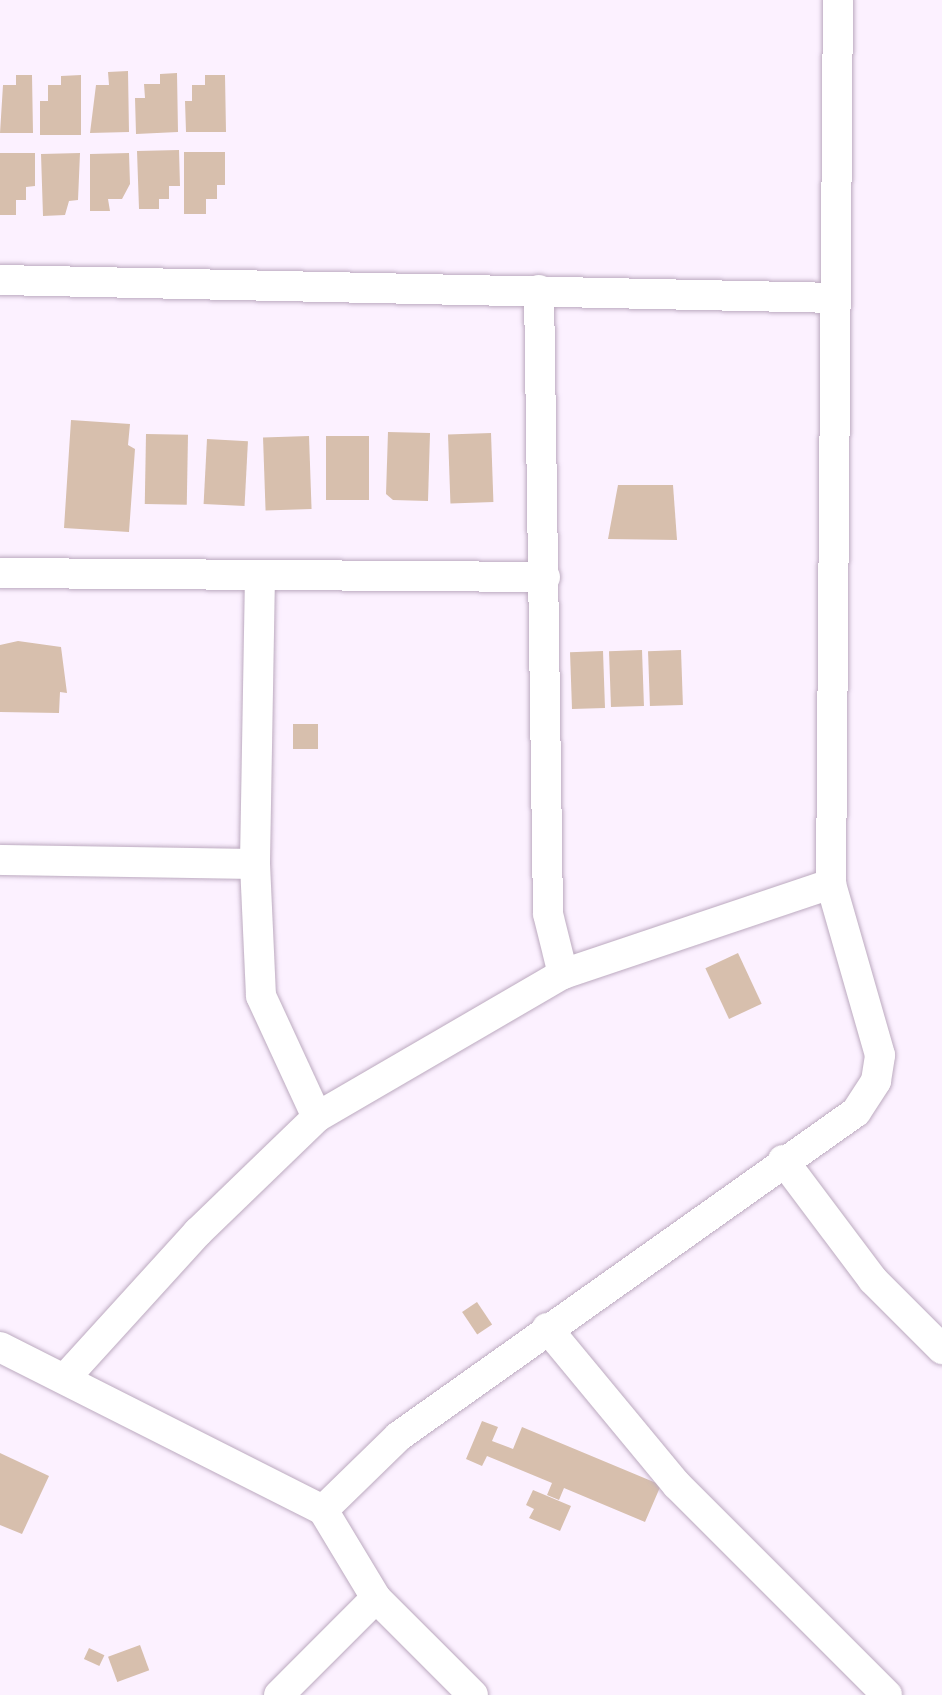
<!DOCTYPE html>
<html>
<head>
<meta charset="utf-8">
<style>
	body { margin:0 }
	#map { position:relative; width:942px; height:1695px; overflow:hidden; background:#fcf1ff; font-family:"Open Sans",sans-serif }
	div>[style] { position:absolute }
	.building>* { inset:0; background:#d7bfad; transform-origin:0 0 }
	.roads { filter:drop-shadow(0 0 2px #bcaac0) drop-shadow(0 0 2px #bcaac0) }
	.minor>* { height:30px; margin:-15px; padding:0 15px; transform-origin:15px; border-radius:15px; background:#fff }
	span { translate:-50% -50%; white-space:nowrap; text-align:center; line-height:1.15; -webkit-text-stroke:7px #fff; paint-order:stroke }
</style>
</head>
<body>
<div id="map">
	<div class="building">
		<div style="clip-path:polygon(128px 71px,129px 132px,90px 133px,96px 85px,109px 85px,108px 72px)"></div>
		<div style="clip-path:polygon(177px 73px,178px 132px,136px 134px,135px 98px,145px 98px,144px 84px,160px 84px,160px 74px)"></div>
		<div style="clip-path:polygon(16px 75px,32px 75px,33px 133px,0 133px,3px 85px,16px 85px)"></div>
		<div style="clip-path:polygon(81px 75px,81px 135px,40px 135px,40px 101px,48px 101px,48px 85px,61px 85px,61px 76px)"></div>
		<div style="clip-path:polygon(205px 75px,225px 75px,226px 132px,186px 132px,185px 101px,192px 101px,192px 85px,205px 85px)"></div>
		<div style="clip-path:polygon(179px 150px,180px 186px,169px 186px,169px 199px,159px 199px,159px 209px,139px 209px,137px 151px)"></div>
		<div style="clip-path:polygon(184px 152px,225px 152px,225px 185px,217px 185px,217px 199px,206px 199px,206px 214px,184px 214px)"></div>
		<div style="clip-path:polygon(0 153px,35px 153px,35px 186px,26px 187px,26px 200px,16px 200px,16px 215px,0 215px)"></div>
		<div style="clip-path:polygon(80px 153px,78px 200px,69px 201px,65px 215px,43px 216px,41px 154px)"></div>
		<div style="clip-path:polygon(129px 153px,130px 184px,122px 199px,108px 199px,110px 211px,90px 211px,90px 154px)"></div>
		<div style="clip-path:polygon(71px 420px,130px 424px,128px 445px,135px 449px,129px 532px,64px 528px)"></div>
		<div style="clip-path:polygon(388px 432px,430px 433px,428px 501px,393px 500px,386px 494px)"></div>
		<div style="left:491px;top:433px;width:69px;height:43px;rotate:88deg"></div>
		<div style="left:146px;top:434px;width:42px;height:70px;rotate:1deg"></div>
		<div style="left:309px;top:436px;width:73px;height:46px;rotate:88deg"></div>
		<div style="left:369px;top:436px;width:64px;height:43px;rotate:90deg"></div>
		<div style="left:207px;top:439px;width:41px;height:65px;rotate:3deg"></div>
		<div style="clip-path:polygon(618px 485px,673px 485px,677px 540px,608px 539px)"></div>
		<div style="clip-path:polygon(18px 641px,61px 647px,67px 693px,60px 692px,59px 713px,0 712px,0 645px)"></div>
		<div style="left:642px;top:650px;width:56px;height:33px;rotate:88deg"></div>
		<div style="left:681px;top:650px;width:55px;height:33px;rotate:88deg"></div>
		<div style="left:603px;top:651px;width:57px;height:33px;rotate:88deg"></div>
		<div style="left:293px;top:724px;width:25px;height:25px"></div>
		<div style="left:738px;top:953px;width:56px;height:36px;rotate:65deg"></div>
		<div style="left:477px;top:1302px;width:27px;height:18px;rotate:56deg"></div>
		<div style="clip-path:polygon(482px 1421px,498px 1427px,492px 1441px,513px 1449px,522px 1427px,661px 1485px,645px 1522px,564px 1488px,559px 1500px,547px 1495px,552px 1483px,487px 1456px,482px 1466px,466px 1459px)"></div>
		<div style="clip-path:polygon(0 1453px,49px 1476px,22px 1534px,0 1525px)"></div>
		<div style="clip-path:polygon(533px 1490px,571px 1506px,560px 1531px,529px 1518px,534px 1509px,526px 1505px)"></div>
		<div style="left:140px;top:1645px;width:27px;height:34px;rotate:70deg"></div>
		<div style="left:89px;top:1648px;width:17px;height:12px;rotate:25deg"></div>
	</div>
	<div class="roads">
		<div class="minor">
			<div style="left:0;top:280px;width:836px;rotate:1.23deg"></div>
			<div style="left:539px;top:290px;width:624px;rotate:89.17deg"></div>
			<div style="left:548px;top:914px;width:62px;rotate:76deg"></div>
			<div style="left:0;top:573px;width:545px;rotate:0.42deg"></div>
			<div style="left:260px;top:575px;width:289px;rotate:91deg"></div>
			<div style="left:255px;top:864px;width:132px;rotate:87.4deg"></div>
			<div style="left:261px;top:996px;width:133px;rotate:65.2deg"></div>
			<div style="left:0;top:860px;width:255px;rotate:0.9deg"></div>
			<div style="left:783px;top:1160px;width:150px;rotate:53.1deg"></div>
			<div style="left:873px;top:1280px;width:98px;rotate:45deg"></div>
			<div style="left:547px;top:1328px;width:204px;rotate:50.4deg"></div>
			<div style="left:677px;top:1485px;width:297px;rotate:45deg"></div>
			<div style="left:0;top:1347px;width:362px;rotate:26.8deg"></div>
			<div style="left:323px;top:1510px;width:103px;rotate:58.9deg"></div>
			<div style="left:376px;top:1598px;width:137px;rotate:45deg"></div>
			<div style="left:67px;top:1376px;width:195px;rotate:-47.7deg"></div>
			<div style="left:198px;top:1232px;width:165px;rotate:-44deg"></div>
			<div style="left:317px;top:1117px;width:285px;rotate:-30.2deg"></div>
			<div style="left:563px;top:974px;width:283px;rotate:-18.6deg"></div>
			<div style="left:323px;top:1510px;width:106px;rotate:-44.2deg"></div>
			<div style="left:399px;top:1436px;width:560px;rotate:-35.34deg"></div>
			<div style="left:856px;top:1112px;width:37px;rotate:-57deg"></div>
			<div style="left:876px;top:1081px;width:26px;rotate:-81deg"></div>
			<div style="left:880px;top:1055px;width:178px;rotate:-106deg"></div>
			<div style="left:831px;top:884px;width:884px;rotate:-89.55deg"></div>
			<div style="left:279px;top:1695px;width:137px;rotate:-45deg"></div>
		</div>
	</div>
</div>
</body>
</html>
